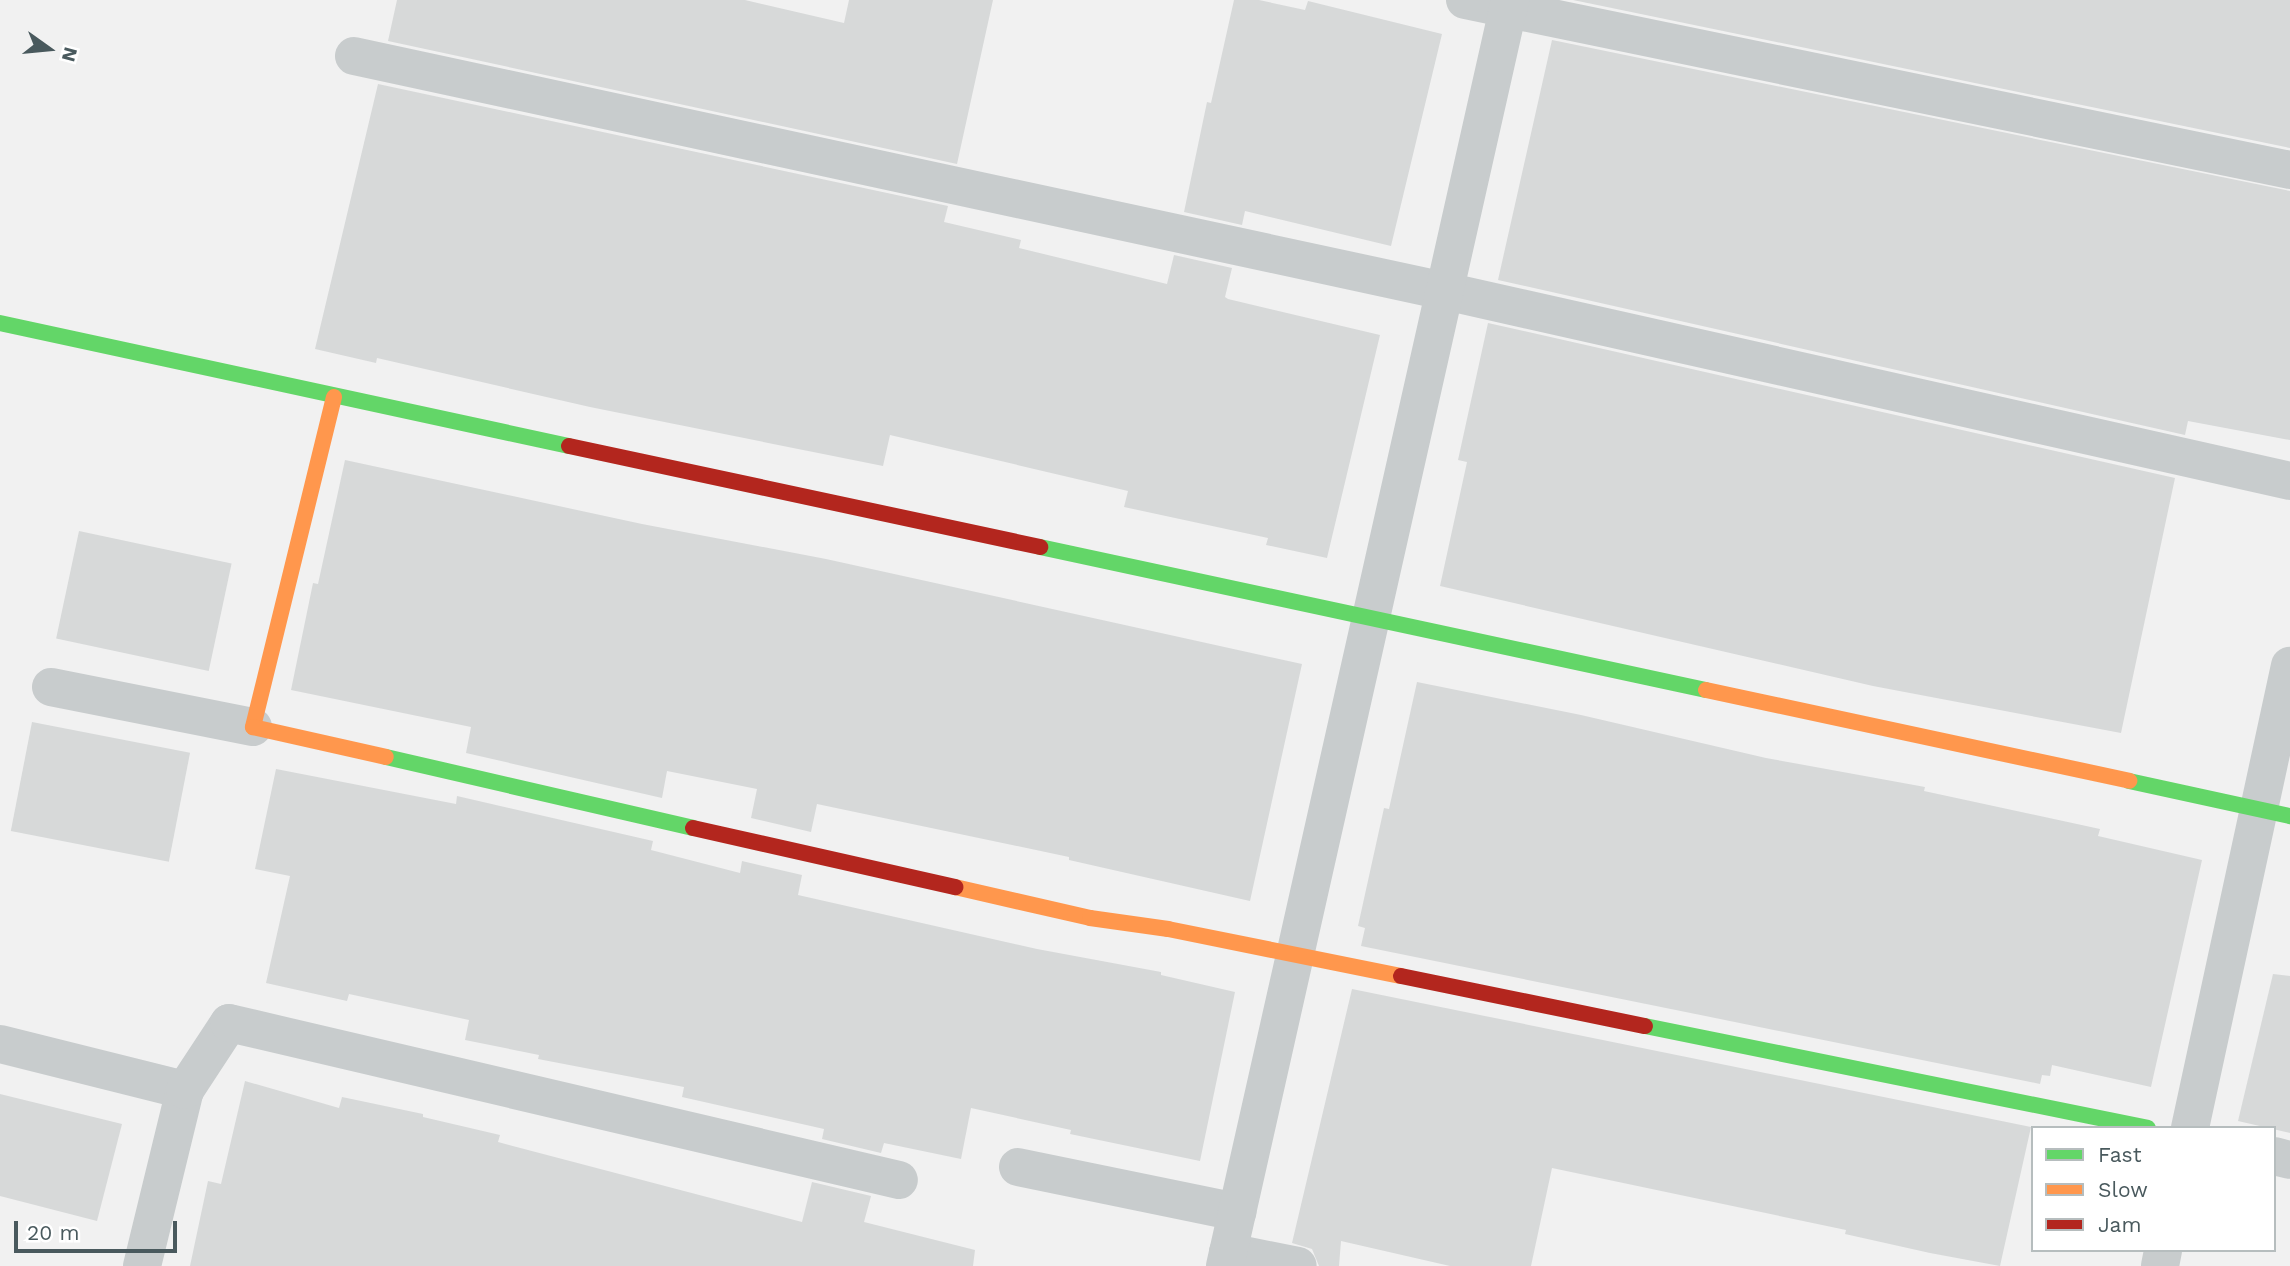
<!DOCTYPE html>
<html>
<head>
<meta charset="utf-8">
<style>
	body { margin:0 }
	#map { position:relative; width:2290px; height:1266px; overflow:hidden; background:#f1f1f1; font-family:"Work Sans",sans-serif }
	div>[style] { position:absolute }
	.building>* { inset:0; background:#d7d9d9; transform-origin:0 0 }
	.street>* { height:38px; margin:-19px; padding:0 19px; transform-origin:19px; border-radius:19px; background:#c8cccd }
	.fast>* { height:16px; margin:-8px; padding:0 8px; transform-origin:8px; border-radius:8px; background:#63d668 }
	.slow>* { height:16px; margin:-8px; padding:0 8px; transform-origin:8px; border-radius:8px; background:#ff974d }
	.jam>* { height:16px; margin:-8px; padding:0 8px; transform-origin:8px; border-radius:8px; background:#b3261e }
	span { translate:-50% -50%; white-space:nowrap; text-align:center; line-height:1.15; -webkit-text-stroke:6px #fff; paint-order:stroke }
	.legend { position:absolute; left:2031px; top:1126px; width:245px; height:126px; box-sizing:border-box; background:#fff; border:2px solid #b6bdbe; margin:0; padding:9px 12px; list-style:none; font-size:21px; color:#49595d }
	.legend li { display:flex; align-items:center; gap:14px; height:35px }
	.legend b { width:35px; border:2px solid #b6bdbe }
	.north { position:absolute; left:14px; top:14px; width:70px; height:70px; -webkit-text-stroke:5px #fff; paint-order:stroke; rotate:105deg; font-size:19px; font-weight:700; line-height:28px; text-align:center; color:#49595d }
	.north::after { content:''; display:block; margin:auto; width:24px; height:32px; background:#49595d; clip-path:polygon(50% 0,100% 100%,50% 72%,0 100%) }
	.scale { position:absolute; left:14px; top:1221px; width:163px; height:32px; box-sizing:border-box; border:4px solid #49595d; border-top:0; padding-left:9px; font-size:21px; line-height:24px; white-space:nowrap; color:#49595d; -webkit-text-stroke:5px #fff; paint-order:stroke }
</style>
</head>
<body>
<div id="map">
	<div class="building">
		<div style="clip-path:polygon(397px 0,745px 0,844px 23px,849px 0,993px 0,957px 164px,388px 41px)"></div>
		<div style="clip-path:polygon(1234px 0,1259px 0,1305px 10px,1308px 1px,1442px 34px,1391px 246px,1245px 211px,1242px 225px,1184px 212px,1207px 102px,1211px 103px)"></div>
		<div style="clip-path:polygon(1573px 0,2290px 0,2290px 148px)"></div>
		<div style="clip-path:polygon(1552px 40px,2290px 191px,2290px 440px,2188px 421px,2185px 435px,1498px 280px)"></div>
		<div style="clip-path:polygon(378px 84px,948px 206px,944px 222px,1021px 240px,1019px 248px,1167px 284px,1174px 255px,1232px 268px,1225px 297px,1228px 299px,1380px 335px,1327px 558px,1266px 545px,1268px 538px,1124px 507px,1128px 491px,890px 435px,883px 466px,590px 407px,377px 358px,376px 363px,315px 349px)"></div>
		<div style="clip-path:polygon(1488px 323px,2175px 478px,2121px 733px,1873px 686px,1440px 586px,1467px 462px,1458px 460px)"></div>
		<div style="clip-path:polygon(345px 460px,642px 524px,826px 559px,1302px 664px,1250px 901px,1069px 860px,1069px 857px,817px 804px,811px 832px,751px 818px,757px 789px,667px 771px,662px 798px,466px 753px,471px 727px,291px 690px,313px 583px,318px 584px)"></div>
		<div style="left:79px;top:531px;width:156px;height:110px;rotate:12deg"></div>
		<div style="clip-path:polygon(1417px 682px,1581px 715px,1766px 758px,1925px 787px,1924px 791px,2100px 829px,2098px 836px,2202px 860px,2151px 1087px,2052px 1065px,2050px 1076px,2042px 1075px,2040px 1084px,1361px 946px,1365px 928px,1358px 926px,1384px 808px,1389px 809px)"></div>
		<div style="left:32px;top:722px;width:161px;height:111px;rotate:11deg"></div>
		<div style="clip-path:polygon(276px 769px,456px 804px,457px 796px,653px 841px,651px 850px,740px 873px,742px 861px,802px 875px,798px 895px,1037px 949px,1161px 972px,1161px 975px,1235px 992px,1200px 1161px,1070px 1134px,1071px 1130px,971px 1108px,961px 1159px,884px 1143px,881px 1153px,822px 1139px,824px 1129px,682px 1097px,684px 1087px,538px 1059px,539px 1055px,465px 1040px,469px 1020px,349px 994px,347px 1001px,266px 983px,290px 876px,255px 869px)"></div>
		<div style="clip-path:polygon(2273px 974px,2290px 976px,2290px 1133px,2238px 1121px)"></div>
		<div style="clip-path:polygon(1352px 989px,2031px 1127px,2000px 1266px,1930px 1253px,1845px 1234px,1846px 1230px,1552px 1168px,1531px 1266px,1450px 1266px,1341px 1241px,1339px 1266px,1319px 1266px,1312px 1249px,1292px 1243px)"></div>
		<div style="clip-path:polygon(245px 1081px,339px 1108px,342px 1097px,423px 1114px,423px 1117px,500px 1135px,498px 1142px,802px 1222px,812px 1182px,871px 1196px,864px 1222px,975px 1250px,973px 1266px,190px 1266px,208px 1181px,221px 1184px)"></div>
		<div style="clip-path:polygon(0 1094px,122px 1124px,97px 1221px,0 1196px)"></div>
	</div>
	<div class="street">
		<div style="left:1465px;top:0;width:842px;rotate:11.64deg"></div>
		<div style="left:354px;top:56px;width:1116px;rotate:12.16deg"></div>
		<div style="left:1445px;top:291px;width:866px;rotate:12.67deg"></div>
		<div style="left:51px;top:687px;width:206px;rotate:11.2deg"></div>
		<div style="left:0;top:1044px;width:191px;rotate:14deg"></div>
		<div style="left:2190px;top:1128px;width:473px;rotate:-77.8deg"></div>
		<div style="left:2274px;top:1156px;width:16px;rotate:14deg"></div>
		<div style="left:1018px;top:1167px;width:224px;rotate:11.6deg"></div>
		<div style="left:1228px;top:1252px;width:71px;rotate:11.3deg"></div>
		<div style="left:142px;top:1266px;width:181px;rotate:-76.3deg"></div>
		<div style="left:185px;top:1090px;width:80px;rotate:-56.7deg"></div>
		<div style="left:229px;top:1023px;width:688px;rotate:13.19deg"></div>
		<div style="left:1225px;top:1266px;width:1298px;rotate:-77.31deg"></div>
		<div style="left:2160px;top:1266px;width:16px;rotate:-79deg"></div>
	</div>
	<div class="fast">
		<div style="left:0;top:323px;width:582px;rotate:12.2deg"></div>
		<div style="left:1040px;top:547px;width:681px;rotate:12.12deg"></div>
		<div style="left:386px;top:757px;width:315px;rotate:13deg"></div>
		<div style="left:2129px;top:781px;width:165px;rotate:12.3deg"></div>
		<div style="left:1645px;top:1026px;width:513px;rotate:11.46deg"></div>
	</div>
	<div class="slow">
		<div style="left:334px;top:397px;width:340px;rotate:103.8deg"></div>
		<div style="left:253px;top:727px;width:136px;rotate:12.7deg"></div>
		<div style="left:1706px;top:690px;width:433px;rotate:12.1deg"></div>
		<div style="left:955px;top:887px;width:139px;rotate:12.9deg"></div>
		<div style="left:1090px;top:918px;width:79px;rotate:8deg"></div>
		<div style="left:1168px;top:929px;width:238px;rotate:11.4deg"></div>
	</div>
	<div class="jam">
		<div style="left:569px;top:446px;width:482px;rotate:12.1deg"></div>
		<div style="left:693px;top:828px;width:269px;rotate:12.7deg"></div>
		<div style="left:1401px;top:976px;width:249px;rotate:11.6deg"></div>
	</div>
	<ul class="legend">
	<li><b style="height:9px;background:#63d668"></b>Fast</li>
	<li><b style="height:9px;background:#ff974d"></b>Slow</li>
	<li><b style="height:9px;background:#b3261e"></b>Jam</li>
	</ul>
	<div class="north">N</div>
	<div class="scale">20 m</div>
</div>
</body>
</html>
